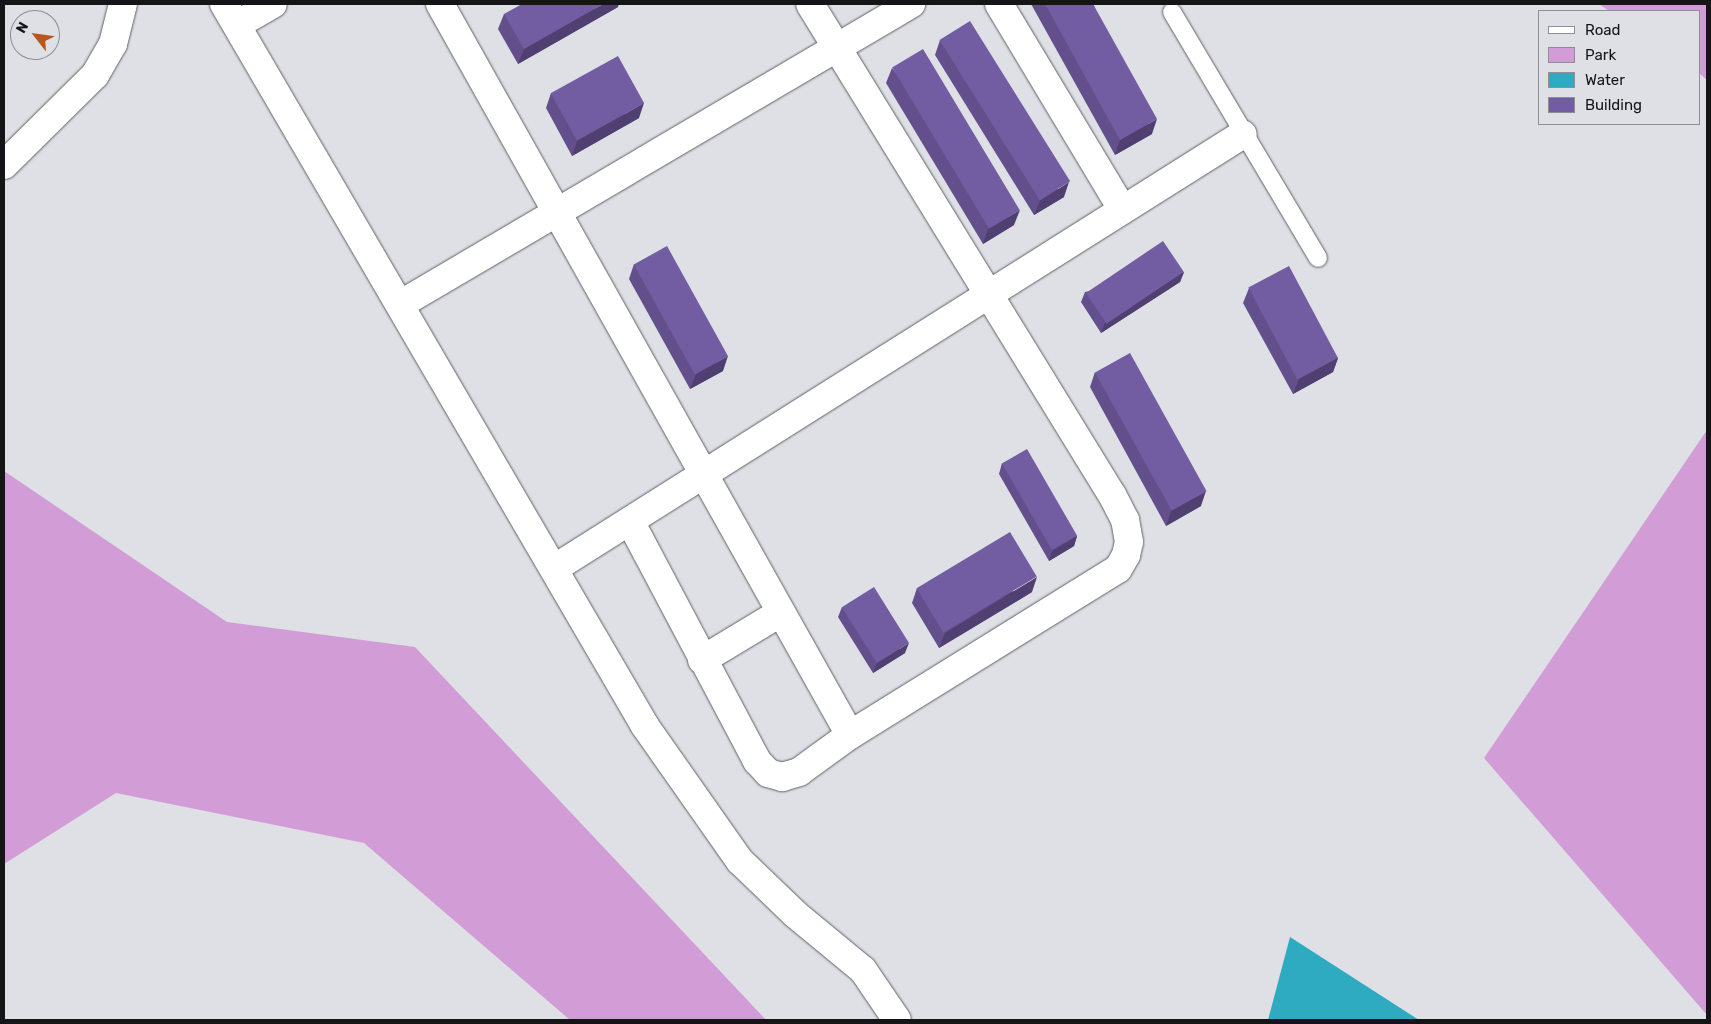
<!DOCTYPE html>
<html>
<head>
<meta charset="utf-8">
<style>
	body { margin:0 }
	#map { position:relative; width:1711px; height:1024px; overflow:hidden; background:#dee0e6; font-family:Rubik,sans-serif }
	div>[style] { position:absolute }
	.green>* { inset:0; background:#d29dd6 }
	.water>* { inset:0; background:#2eaac1 }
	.roads { filter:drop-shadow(0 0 1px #5f6065) drop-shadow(0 0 1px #5f6065) }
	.lane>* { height:18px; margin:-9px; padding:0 9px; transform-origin:9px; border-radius:9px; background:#fff }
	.street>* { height:28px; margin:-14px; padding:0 14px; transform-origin:14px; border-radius:14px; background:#fff }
	.wall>* { inset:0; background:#624f8b }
	.shaded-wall>* { inset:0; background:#504071 }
	.building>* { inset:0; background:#725ca2; transform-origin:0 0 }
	span { translate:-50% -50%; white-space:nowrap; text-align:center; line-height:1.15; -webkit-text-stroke:5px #dee0e6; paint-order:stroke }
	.frame { position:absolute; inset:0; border:5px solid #151517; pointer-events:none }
	.legend { position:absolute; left:1538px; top:10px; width:162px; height:115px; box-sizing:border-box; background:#dee0e6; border:1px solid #8e8f93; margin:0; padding:6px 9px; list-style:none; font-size:15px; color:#151517 }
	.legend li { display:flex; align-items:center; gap:10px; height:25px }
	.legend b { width:25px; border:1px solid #8e8f93 }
	.north { position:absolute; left:10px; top:10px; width:50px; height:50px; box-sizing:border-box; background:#dee0e6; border:1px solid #8e8f93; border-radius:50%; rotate:300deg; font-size:14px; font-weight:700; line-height:20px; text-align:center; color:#151517 }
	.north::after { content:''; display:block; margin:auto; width:18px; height:22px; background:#b85719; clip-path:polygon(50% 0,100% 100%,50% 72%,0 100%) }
</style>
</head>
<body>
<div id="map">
	<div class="green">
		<div style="clip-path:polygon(1599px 4px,1707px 4px,1707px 80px,1700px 74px,1700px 11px,1609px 11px)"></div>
		<div style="clip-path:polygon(1707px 430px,1707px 1015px,1484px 758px)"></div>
		<div style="clip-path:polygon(4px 471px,227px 622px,415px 647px,766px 1020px,570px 1020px,364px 843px,116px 793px,4px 864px)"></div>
	</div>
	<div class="water">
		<div style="clip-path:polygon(1290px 937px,1419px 1020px,1268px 1020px)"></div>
	</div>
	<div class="roads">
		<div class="lane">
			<div style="left:1172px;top:12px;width:286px;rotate:59.3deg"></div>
		</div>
		<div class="street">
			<div style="left:224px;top:4px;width:836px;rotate:59.75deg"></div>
			<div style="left:645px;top:726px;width:165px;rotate:54.9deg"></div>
			<div style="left:740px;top:861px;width:76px;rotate:43.9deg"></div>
			<div style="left:795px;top:914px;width:88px;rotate:39.5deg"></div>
			<div style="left:863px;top:970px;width:60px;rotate:55.8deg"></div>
			<div style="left:440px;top:4px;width:838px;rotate:60.71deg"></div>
			<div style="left:999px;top:4px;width:240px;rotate:59deg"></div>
			<div style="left:238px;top:24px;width:40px;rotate:-29.7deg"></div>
			<div style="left:4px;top:165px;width:128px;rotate:-44.7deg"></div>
			<div style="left:95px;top:75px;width:36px;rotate:-60deg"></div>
			<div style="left:113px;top:44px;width:41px;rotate:-76deg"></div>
			<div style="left:401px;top:304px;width:592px;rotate:-30.47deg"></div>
			<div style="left:630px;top:521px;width:272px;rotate:62.1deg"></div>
			<div style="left:757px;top:761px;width:16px;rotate:47deg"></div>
			<div style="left:768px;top:773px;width:15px;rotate:16deg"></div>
			<div style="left:782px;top:777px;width:18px;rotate:-16deg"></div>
			<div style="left:799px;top:772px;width:63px;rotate:-36deg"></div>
			<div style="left:850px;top:735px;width:315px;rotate:-31.8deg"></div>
			<div style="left:1118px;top:569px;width:16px;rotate:-60deg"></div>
			<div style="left:1126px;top:555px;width:13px;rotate:-77deg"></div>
			<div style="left:1129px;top:542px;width:22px;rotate:-100deg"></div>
			<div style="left:1125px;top:520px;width:28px;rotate:-117deg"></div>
			<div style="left:1112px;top:495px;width:576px;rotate:-121.59deg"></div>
			<div style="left:555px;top:568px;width:813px;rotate:-32.24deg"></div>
			<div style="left:702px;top:660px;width:91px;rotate:-31.1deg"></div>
		</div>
	</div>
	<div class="wall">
		<div style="clip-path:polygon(1031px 4px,1093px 4px,1152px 134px,1115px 155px)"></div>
		<div style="clip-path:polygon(618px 7px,518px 64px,498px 29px,504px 14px)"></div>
		<div style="clip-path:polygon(940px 40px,1064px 197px,1034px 215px,935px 55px)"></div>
		<div style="clip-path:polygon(892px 68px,1014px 225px,983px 244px,886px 83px)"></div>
		<div style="clip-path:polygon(551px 93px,639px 118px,572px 156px,546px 108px)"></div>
		<div style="clip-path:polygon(634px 264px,723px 371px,690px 389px,629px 279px)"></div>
		<div style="clip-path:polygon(1184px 272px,1180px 282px,1101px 333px,1081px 302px,1085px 292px)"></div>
		<div style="clip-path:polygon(1249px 288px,1338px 358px,1333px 372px,1293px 394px,1243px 303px)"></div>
		<div style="clip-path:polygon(1095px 372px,1201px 506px,1166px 526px,1090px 387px)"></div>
		<div style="clip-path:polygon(1002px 463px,1077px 536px,1074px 546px,1049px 561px,999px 474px)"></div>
		<div style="clip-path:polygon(917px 588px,1032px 592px,939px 648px,912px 603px)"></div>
		<div style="clip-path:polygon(842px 607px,905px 653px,873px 673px,838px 617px)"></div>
	</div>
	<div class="shaded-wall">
		<div style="clip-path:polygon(603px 4px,619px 4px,618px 7px,518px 64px,524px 49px)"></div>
		<div style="clip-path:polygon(644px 103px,639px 118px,572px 156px,577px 141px)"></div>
		<div style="clip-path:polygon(1157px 119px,1152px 134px,1115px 155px,1120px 140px)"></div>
		<div style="clip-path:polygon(1069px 182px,1064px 197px,1034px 215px,1040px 201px)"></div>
		<div style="clip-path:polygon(1020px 210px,1014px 225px,983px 244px,988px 229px)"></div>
		<div style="clip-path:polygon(1184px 272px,1180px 282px,1101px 333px,1105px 323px)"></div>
		<div style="clip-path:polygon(728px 356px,723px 371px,690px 389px,696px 374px)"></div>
		<div style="clip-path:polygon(1338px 358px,1333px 372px,1293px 394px,1299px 379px)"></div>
		<div style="clip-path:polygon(1206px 491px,1201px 506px,1166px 526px,1171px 511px)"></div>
		<div style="clip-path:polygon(1077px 536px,1074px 546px,1049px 561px,1052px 551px)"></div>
		<div style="clip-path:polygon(1037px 577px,1032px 592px,939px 648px,945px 633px)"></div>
		<div style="clip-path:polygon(909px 643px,905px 653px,873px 673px,877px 663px)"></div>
	</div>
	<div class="building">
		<div style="clip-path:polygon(522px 4px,603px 4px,524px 49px,504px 14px)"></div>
		<div style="clip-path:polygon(1045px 4px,1093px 4px,1157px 119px,1120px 140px)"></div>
		<div style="left:970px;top:21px;width:189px;height:36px;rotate:58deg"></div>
		<div style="left:923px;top:49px;width:188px;height:36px;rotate:59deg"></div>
		<div style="left:618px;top:56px;width:54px;height:77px;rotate:61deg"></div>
		<div style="left:1163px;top:241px;width:37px;height:93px;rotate:56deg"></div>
		<div style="left:667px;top:246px;width:126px;height:38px;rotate:61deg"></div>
		<div style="left:1289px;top:266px;width:104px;height:46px;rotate:62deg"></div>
		<div style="left:1130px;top:353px;width:158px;height:40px;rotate:61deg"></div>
		<div style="left:1027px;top:449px;width:100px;height:29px;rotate:60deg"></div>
		<div style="left:1010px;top:532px;width:52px;height:109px;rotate:59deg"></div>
		<div style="left:874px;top:587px;width:66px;height:38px;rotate:58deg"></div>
	</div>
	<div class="frame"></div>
	<ul class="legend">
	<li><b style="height:6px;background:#fff"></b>Road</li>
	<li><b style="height:14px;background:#d29dd6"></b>Park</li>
	<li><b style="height:14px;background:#2eaac1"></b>Water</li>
	<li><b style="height:14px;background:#725ca2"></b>Building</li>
	</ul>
	<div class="north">N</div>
</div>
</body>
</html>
